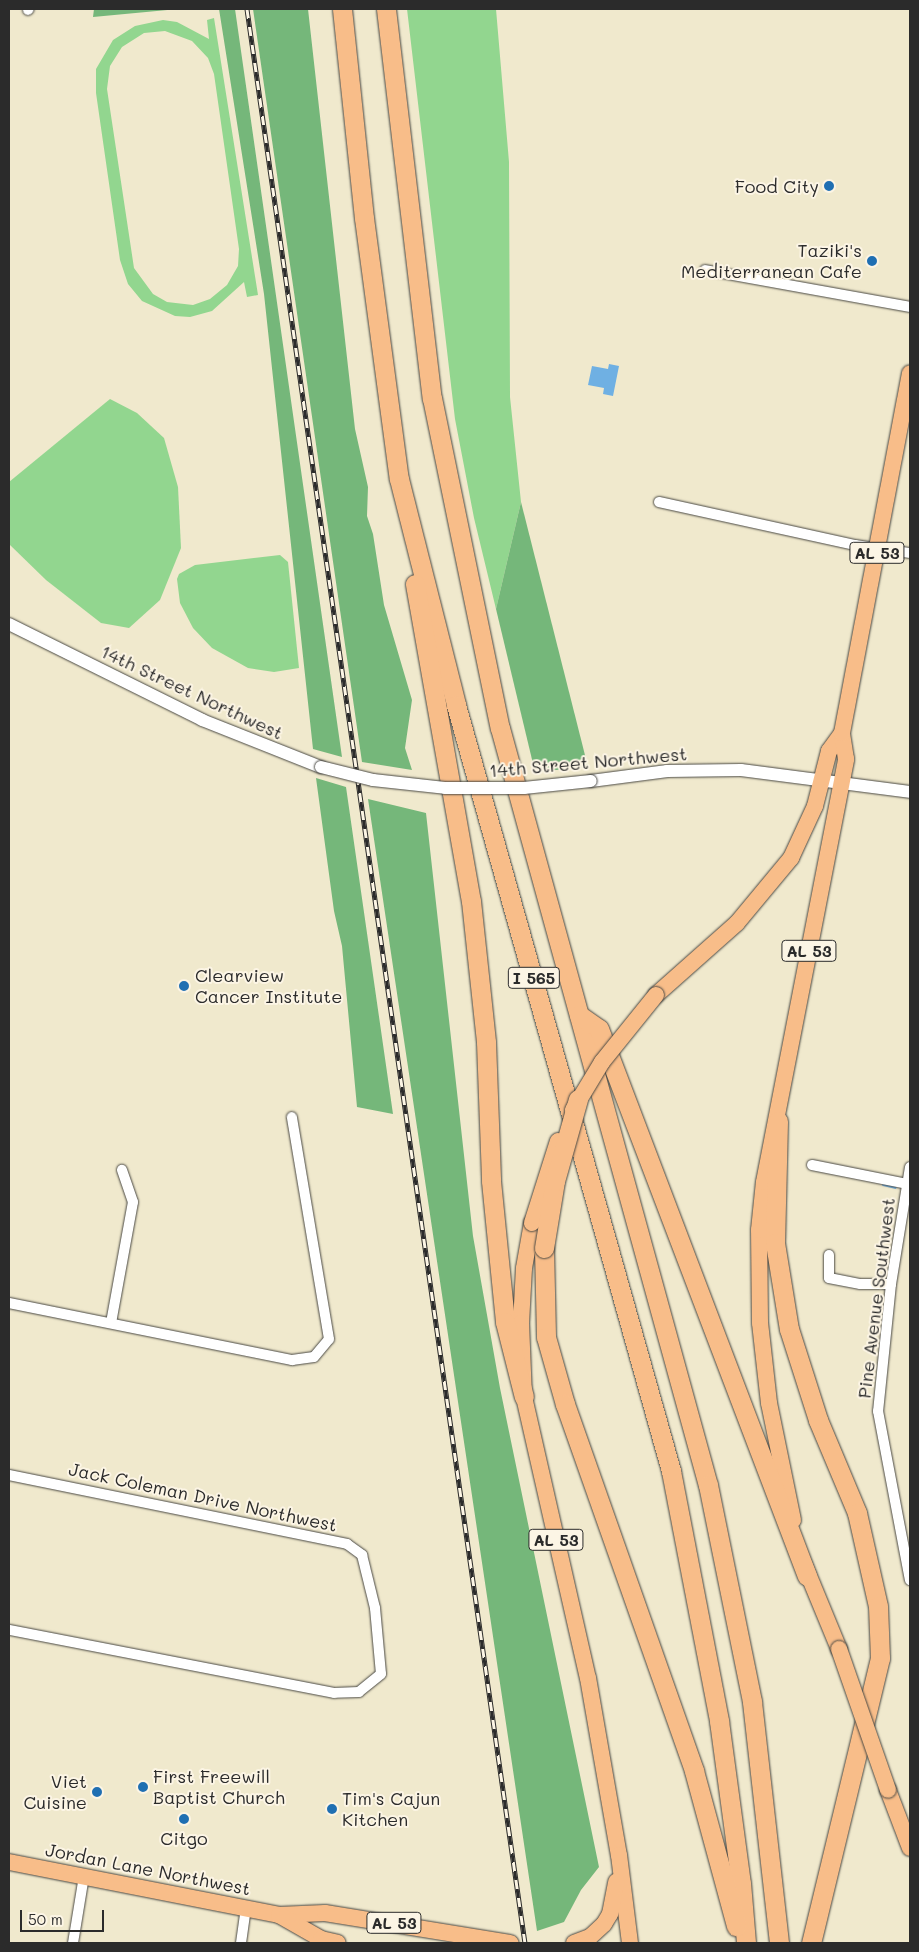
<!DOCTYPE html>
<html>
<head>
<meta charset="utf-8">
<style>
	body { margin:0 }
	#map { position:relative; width:919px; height:1952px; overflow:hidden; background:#f0e9cd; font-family:Mali,sans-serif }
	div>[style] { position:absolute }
	.green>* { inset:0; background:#92d68f }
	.forest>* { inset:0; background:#75b77a }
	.water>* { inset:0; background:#6fb0e3 }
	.stream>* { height:3px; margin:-1.5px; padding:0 1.5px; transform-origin:1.5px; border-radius:1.5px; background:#6fb0e3 }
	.roads { filter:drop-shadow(0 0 1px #494843) drop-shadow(0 0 1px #494843) }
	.minor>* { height:10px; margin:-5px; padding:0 5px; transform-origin:5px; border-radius:5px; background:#fff }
	.tertiary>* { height:12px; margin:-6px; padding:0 6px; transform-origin:6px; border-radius:6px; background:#fff }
	.primary>* { height:16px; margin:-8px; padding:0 8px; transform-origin:8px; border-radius:8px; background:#f8bd89 }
	.motorway>* { height:19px; margin:-9.5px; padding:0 9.5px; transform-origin:9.5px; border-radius:9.5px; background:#f8bd89 }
	.rail>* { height:5px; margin-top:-2.5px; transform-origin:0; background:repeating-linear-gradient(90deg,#fcf5e5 0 9px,#2b2b2b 0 18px); box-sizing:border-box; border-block:1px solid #2b2b2b }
	.bridges { filter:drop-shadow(0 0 1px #494843) drop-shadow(0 0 1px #494843) }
	.tertiary-bridge>* { height:12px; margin:-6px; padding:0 6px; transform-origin:6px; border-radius:6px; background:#fff }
	.primary-bridge>* { height:16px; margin:-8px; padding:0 8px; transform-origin:8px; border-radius:8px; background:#f8bd89 }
	.motorway-bridge>* { height:19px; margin:-9.5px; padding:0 9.5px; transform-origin:9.5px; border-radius:9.5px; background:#f8bd89 }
	.dots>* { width:14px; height:14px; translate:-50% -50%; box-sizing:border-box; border:2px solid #fcf5e5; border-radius:50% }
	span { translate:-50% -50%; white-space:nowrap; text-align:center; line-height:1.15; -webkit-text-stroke:4px #fcf5e5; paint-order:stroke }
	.shield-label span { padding:1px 4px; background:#fcf5e5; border:1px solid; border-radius:4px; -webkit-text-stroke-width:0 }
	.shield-label { font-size:16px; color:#2b2b2b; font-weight:700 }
	.poi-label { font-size:18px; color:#2b2b2b }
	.right { translate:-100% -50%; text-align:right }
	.left { translate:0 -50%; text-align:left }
	.street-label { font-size:18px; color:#2b2b2b }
	.frame { position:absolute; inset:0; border:10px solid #2b2b2b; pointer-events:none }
	.scale { position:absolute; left:20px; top:1910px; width:84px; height:22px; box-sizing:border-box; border:2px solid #2b2b2b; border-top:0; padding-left:6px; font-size:15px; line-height:18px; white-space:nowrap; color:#2b2b2b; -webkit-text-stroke:4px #fcf5e5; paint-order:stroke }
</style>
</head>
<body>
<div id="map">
	<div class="green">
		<div style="clip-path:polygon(407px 9px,496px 9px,509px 162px,510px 397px,521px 502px,496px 609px,474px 518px,455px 419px)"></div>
		<div style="clip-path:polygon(evenodd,214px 18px,258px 295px,247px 297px,244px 282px,212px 311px,190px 317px,175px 316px,142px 301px,128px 284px,120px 260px,96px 93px,96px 69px,113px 40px,135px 26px,163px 20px,177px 22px,209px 39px,207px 20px,214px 18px,165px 31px,192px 41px,208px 58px,214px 74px,239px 249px,238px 266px,227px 285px,210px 299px,193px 305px,167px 302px,153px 294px,134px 268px,107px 89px,110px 66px,122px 47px,144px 33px,165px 31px)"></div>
		<div style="clip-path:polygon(110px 399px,137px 413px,164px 438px,178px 487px,181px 548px,160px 600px,129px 628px,101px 623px,46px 580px,9px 544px,9px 482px)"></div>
		<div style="clip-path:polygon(280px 555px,288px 562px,299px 668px,274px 672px,248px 668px,212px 648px,193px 628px,180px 603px,177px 579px,179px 574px,195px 565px)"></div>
	</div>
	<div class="forest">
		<div style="clip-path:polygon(94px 9px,178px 9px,93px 17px)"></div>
		<div style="clip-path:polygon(219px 9px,235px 9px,342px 757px,313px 749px,264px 294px)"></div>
		<div style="clip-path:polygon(253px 9px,308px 9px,355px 429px,368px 487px,367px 516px,373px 534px,384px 605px,412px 700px,405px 748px,412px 770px,362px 762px)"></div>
		<div style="clip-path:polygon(521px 502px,588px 767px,535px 772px,496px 609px)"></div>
		<div style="clip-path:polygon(316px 778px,346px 787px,393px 1114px,357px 1107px,342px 946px,334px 911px)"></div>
		<div style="clip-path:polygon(368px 799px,426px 813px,473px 1236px,500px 1388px,599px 1867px,581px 1890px,564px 1922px,537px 1931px)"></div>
	</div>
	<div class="water">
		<div style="clip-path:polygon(609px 364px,619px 366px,613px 396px,603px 394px,604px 388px,588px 385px,592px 366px,608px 369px)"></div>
	</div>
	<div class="stream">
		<div style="left:883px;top:1184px;width:12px;rotate:14deg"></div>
	</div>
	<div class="roads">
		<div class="minor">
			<div style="left:28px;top:10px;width:1px;rotate:-45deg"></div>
			<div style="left:705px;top:270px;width:208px;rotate:10.2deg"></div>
			<div style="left:659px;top:502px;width:201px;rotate:12.4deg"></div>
			<div style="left:855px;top:545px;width:56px;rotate:8.3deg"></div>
			<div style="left:812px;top:1165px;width:98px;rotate:11.2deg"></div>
			<div style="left:910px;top:1167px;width:119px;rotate:99.2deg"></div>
			<div style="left:891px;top:1284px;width:128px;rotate:95.8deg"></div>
			<div style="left:878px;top:1411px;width:172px;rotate:79.3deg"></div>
			<div style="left:829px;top:1255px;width:23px;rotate:90deg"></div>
			<div style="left:829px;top:1278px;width:32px;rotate:11deg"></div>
			<div style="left:860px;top:1284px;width:31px"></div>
			<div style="left:9px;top:1303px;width:289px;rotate:11.4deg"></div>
			<div style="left:292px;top:1360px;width:22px;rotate:-8deg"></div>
			<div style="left:314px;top:1357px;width:23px;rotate:-50deg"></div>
			<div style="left:329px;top:1339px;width:225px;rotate:-99.5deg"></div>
			<div style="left:111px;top:1323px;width:123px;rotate:-79.7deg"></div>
			<div style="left:133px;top:1202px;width:34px;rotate:-109deg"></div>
			<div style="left:9px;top:1475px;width:345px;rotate:11.5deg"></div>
			<div style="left:347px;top:1544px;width:19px;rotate:36deg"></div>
			<div style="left:362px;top:1555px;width:55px;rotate:76.2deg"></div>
			<div style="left:375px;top:1608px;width:66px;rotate:84.8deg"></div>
			<div style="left:381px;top:1674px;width:28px;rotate:141deg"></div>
			<div style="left:359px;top:1692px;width:25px;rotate:178deg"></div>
			<div style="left:334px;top:1693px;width:331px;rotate:-169deg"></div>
			<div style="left:73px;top:1943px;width:68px;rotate:-80.7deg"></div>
			<div style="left:241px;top:1943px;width:35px;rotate:-82deg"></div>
		</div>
		<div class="tertiary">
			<div style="left:9px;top:624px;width:216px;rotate:26.4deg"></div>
			<div style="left:202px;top:720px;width:128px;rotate:21.6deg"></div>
			<div style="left:591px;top:781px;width:77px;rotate:-7.5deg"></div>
			<div style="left:667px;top:771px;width:74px;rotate:-0.8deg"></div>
			<div style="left:741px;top:770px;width:170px;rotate:7.4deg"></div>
		</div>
		<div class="primary">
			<div style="left:656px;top:995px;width:108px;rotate:-41.6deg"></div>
			<div style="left:737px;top:923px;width:85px;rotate:-50.3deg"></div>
			<div style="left:791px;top:858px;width:57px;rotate:-65.2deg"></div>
			<div style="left:815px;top:806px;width:57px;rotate:-75.7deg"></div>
			<div style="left:829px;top:751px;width:22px;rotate:-54deg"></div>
			<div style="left:532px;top:1223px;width:46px;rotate:100.1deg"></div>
			<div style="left:524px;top:1268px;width:55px;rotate:93.1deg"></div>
			<div style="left:521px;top:1323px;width:74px;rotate:87.7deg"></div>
			<div style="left:524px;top:1397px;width:288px;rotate:77.2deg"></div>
			<div style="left:588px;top:1678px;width:180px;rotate:80.1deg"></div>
			<div style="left:619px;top:1855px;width:89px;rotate:82.9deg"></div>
			<div style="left:793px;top:1520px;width:119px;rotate:-101.6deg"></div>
			<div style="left:769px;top:1403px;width:81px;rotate:-96.4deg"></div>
			<div style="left:760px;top:1323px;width:93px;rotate:-90.6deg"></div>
			<div style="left:759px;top:1230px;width:48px;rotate:-84.1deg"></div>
			<div style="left:764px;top:1182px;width:431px;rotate:-79deg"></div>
			<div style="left:846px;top:759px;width:26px;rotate:-99deg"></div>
			<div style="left:842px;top:733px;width:366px;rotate:-79.3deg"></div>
			<div style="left:804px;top:1564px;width:92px;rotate:67.6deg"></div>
			<div style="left:888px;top:1790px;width:62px;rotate:69.2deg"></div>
			<div style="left:9px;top:1862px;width:275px;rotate:11.1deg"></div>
			<div style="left:279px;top:1915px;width:46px;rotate:-2.5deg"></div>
			<div style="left:325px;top:1913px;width:188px;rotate:9.2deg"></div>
			<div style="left:279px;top:1915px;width:48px;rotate:29.7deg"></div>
			<div style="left:321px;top:1939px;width:17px;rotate:13deg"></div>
			<div style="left:574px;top:1943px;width:17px;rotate:-21deg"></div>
			<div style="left:590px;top:1937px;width:19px;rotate:-43deg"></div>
			<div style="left:604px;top:1924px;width:12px;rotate:-59deg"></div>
			<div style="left:610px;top:1914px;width:33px;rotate:-79deg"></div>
		</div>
		<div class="motorway">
			<div style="left:342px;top:9px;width:210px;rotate:84deg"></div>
			<div style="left:364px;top:218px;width:263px;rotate:82.4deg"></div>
			<div style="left:399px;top:479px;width:233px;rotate:75.8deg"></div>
			<div style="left:456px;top:705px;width:796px;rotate:74.32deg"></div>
			<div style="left:671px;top:1471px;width:255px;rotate:79.1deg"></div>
			<div style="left:719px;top:1721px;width:163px;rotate:82.3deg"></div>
			<div style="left:741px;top:1883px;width:60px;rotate:85.2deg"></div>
			<div style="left:386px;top:9px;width:392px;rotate:83.3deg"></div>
			<div style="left:432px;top:398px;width:337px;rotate:78.4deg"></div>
			<div style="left:500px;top:728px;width:785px;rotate:74.64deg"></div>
			<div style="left:708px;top:1485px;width:221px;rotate:78.5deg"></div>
			<div style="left:752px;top:1702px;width:243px;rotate:83.6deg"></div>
			<div style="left:415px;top:584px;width:322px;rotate:80deg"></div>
			<div style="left:471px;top:901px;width:142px;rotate:83.9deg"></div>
			<div style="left:486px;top:1042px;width:139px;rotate:87.9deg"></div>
			<div style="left:491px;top:1181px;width:142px;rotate:84.3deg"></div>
			<div style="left:505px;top:1322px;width:77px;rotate:75.8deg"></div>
			<div style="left:579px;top:1015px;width:24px;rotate:35deg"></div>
			<div style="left:599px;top:1029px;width:585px;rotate:69.18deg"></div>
			<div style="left:778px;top:1121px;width:122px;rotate:91.4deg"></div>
			<div style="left:775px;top:1243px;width:87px;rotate:80.8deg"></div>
			<div style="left:789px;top:1329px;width:96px;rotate:72.3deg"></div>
			<div style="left:818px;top:1420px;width:101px;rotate:67.2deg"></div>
			<div style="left:857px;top:1513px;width:95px;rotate:77.3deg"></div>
			<div style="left:878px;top:1606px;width:52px;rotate:87.8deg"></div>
			<div style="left:880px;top:1658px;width:293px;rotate:103.6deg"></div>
			<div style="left:544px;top:1248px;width:89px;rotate:88.7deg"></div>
			<div style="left:546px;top:1337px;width:70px;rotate:74.2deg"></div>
			<div style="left:565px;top:1404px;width:389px;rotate:70.6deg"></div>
			<div style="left:694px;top:1771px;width:161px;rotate:74.8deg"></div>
		</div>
	</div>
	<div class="rail">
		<div style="left:247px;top:9px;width:1954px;rotate:81.82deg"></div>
	</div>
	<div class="bridges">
		<div class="tertiary-bridge">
			<div style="left:321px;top:767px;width:54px;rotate:14deg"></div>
			<div style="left:373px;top:780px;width:72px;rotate:6.3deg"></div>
			<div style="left:445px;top:788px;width:79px"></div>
			<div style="left:524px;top:788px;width:67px;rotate:-6deg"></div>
		</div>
		<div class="primary-bridge">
			<div style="left:573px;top:1110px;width:56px;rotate:-58.9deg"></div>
			<div style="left:602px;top:1062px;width:86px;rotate:-51.1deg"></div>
			<div style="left:532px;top:1223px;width:86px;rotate:-72.4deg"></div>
			<div style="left:839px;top:1649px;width:149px;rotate:70.8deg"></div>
		</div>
		<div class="motorway-bridge">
			<div style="left:544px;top:1248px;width:68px;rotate:-80.7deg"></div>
			<div style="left:555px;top:1181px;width:85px;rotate:-74.3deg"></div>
		</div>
	</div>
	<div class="dots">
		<div style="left:829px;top:186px;background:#1f6fb2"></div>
		<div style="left:872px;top:261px;background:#1f6fb2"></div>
		<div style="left:184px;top:986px;background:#1f6fb2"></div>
		<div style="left:143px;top:1787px;background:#1f6fb2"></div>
		<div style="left:97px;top:1792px;background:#1f6fb2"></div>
		<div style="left:332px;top:1809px;background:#1f6fb2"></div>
		<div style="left:184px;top:1819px;background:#1f6fb2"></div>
	</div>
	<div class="shield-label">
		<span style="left:877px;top:553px">AL 53</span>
		<span style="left:809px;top:951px">AL 53</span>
		<span style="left:534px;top:978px">I 565</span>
		<span style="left:556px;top:1540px">AL 53</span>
		<span style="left:394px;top:1923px">AL 53</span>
	</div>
	<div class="poi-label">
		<span class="right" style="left:819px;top:186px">Food City</span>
		<span class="right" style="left:862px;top:261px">Taziki's<br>Mediterranean Cafe</span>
		<span class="left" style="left:195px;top:986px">Clearview<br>Cancer Institute</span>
		<span class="left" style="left:153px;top:1787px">First Freewill<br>Baptist Church</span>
		<span class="right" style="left:87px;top:1792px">Viet<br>Cuisine</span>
		<span class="left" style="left:342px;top:1809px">Tim's Cajun<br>Kitchen</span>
		<span style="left:184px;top:1838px">Citgo</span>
	</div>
	<div class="street-label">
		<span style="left:192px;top:692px;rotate:25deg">14th Street Northwest</span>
		<span style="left:588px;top:762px;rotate:-5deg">14th Street Northwest</span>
		<span style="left:876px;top:1298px;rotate:-83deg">Pine Avenue Southwest</span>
		<span style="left:203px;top:1497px;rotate:12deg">Jack Coleman Drive Northwest</span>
		<span style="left:148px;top:1869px;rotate:11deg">Jordan Lane Northwest</span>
	</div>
	<div class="frame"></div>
	<div class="scale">50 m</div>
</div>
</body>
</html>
